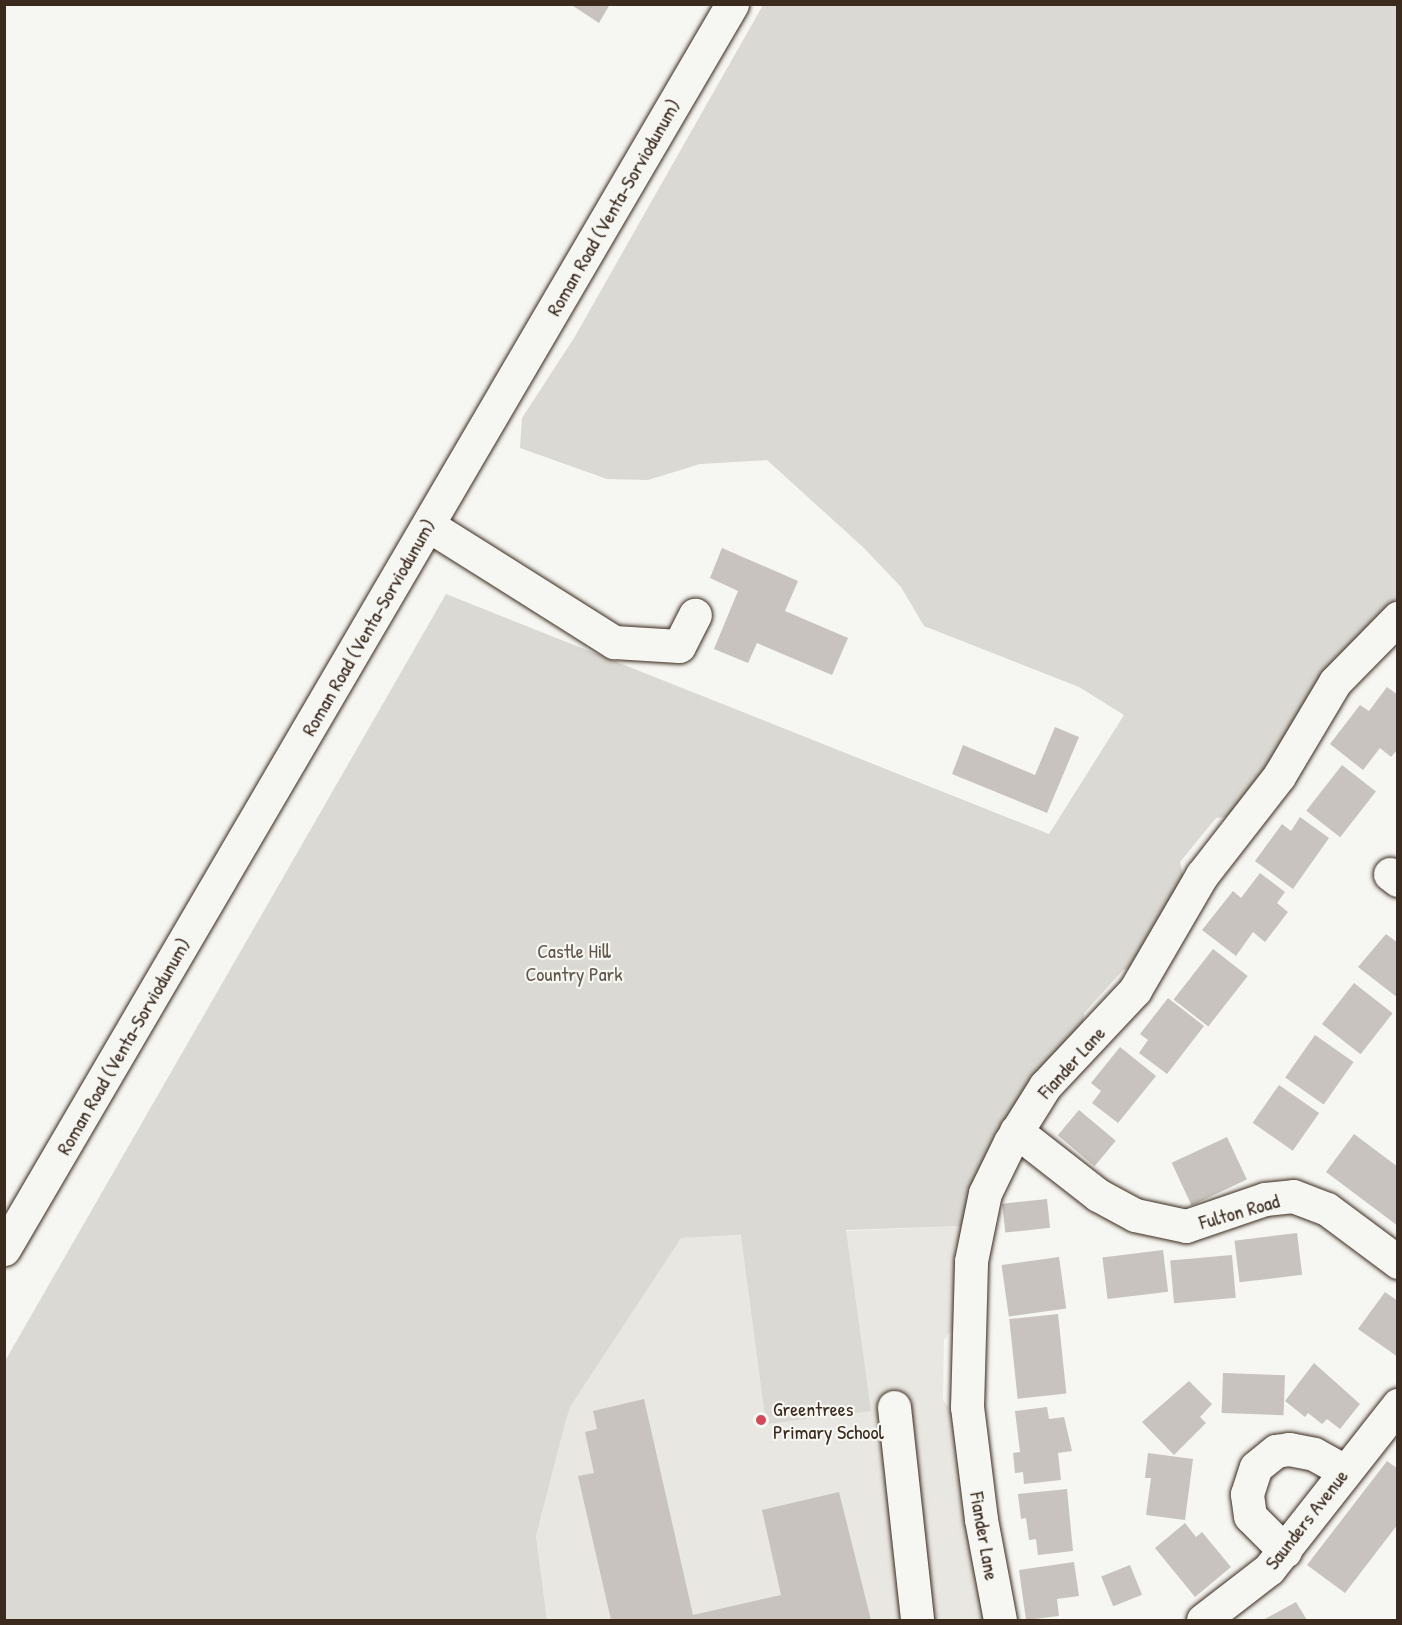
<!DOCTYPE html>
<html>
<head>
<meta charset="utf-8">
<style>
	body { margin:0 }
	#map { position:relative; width:1402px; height:1625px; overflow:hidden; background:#f6f6f2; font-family:"Patrick Hand",sans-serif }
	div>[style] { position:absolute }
	.built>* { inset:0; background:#e8e7e2 }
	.green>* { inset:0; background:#dad9d3 }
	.building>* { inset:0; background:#c8c3be; transform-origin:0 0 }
	.roads { filter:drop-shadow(0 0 2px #3b2a1e) drop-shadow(0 0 2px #3b2a1e) }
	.minor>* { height:33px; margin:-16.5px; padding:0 16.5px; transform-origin:16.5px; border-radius:16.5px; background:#f6f6f2 }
	.dots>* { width:16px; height:16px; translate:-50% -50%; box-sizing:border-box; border:3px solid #f6f6f2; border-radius:50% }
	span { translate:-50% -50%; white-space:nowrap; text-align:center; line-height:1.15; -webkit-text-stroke:4.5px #f6f6f2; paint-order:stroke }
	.street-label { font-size:20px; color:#3b2a1e }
	.park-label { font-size:20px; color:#63564b }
	.poi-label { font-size:20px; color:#3b2a1e }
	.left { translate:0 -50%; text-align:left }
	.frame { position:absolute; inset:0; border:6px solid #3b2a1e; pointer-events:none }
</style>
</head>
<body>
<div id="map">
	<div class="built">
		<div style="clip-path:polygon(963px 1226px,957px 1324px,944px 1340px,943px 1400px,955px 1416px,984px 1620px,547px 1620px,536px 1536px,564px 1423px,570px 1407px,680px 1238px)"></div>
	</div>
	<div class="green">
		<div style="clip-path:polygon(763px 5px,1397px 5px,1397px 598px,1358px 636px,1233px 817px,1216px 818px,1180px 862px,1185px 882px,1137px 968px,1123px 970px,1084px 1013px,1083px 1031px,1008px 1115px,993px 1138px,963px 1226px,846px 1230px,871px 1411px,766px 1424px,741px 1235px,681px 1238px,570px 1407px,565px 1423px,536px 1536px,547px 1620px,5px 1620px,5px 1361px,446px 594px,1049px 834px,1124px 715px,1079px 687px,924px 626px,901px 587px,865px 549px,767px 460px,700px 464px,648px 480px,607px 479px,520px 448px,522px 418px,574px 338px)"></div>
	</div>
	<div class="building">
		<div style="clip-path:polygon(570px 4px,610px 4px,599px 23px)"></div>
		<div style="clip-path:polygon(722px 548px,798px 581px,785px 611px,848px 638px,832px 675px,757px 643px,748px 663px,714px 649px,738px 591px,710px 578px)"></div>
		<div style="clip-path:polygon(1387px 687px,1398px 695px,1398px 749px,1391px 757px,1380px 748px,1363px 770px,1330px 744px,1360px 705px,1369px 711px)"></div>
		<div style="clip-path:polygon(1055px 727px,1079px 737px,1047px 813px,952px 774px,963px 745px,1035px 775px)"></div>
		<div style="left:1342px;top:765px;width:43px;height:58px;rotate:38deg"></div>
		<div style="clip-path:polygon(1300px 817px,1329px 838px,1293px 889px,1255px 861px,1282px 824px,1291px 831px)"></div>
		<div style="clip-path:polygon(1260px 873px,1285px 892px,1277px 903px,1288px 912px,1265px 942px,1253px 932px,1236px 956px,1202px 930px,1233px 891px,1241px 898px)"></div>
		<div style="clip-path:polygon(1386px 934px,1398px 943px,1398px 998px,1358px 967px)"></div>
		<div style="left:1213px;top:949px;width:44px;height:64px;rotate:38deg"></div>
		<div style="left:1354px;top:983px;width:49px;height:52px;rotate:38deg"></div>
		<div style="clip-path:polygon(1168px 998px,1204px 1026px,1167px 1074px,1139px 1053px,1148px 1040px,1140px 1034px)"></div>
		<div style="left:1315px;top:1035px;width:47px;height:52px;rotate:35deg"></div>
		<div style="clip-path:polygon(1120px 1047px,1156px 1076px,1118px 1123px,1092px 1103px,1101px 1091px,1091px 1083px)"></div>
		<div style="left:1279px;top:1085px;width:49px;height:46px;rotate:35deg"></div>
		<div style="left:1079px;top:1110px;width:48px;height:33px;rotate:40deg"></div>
		<div style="clip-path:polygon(1354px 1134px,1398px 1167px,1398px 1226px,1326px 1172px)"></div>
		<div style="left:1227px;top:1137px;width:47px;height:61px;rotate:65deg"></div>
		<div style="left:1047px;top:1199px;width:29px;height:45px;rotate:84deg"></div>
		<div style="left:1297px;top:1233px;width:42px;height:63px;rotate:83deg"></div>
		<div style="left:1163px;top:1250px;width:42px;height:61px;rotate:83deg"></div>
		<div style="left:1232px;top:1255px;width:43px;height:62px;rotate:85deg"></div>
		<div style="left:1059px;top:1257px;width:52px;height:58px;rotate:82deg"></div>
		<div style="clip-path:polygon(1385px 1292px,1398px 1301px,1398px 1357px,1358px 1329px)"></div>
		<div style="left:1058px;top:1314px;width:80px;height:49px;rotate:84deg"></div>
		<div style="clip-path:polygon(1314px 1363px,1360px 1404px,1340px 1429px,1327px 1419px,1322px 1424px,1308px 1413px,1305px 1417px,1285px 1401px)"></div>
		<div style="left:1223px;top:1373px;width:62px;height:40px;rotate:2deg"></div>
		<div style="clip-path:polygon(1189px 1381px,1212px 1404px,1200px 1417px,1206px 1423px,1174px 1455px,1142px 1422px)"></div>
		<div style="clip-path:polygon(644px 1399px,693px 1615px,781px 1595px,762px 1510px,839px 1492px,871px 1620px,611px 1620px,578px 1476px,594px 1473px,585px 1432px,597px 1429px,593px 1411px)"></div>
		<div style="clip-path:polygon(1047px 1407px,1049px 1419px,1064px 1417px,1072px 1451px,1058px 1453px,1061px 1480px,1024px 1484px,1023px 1472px,1015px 1473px,1013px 1453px,1020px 1452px,1015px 1411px)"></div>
		<div style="clip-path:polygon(1148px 1453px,1193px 1459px,1185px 1520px,1146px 1515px,1151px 1478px,1145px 1478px)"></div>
		<div style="clip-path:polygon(1387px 1461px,1398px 1469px,1398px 1524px,1345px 1593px,1307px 1565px)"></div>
		<div style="clip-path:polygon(1067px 1489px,1073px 1551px,1038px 1555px,1036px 1539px,1029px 1540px,1026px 1518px,1021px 1519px,1018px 1494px)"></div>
		<div style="clip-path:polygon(1185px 1523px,1196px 1537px,1202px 1532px,1231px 1567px,1195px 1597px,1155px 1548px)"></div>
		<div style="clip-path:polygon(1074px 1562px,1079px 1596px,1057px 1599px,1059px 1616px,1026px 1620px,1019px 1570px)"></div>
		<div style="left:1130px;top:1565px;width:32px;height:31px;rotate:68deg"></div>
		<div style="clip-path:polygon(1296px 1602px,1307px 1620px,1263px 1620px)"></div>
	</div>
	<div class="roads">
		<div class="minor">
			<div style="left:428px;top:525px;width:220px;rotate:32.2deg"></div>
			<div style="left:614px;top:642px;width:65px;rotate:3.5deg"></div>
			<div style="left:679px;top:646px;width:35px;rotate:-63deg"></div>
			<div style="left:1390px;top:874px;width:10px;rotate:37deg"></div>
			<div style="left:1016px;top:1131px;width:104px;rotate:38deg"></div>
			<div style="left:1098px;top:1195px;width:42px;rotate:28.4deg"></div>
			<div style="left:1135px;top:1215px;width:52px;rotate:12.2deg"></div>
			<div style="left:1186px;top:1226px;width:83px;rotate:-18.9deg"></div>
			<div style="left:1265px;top:1199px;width:28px;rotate:-6deg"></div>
			<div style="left:1293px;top:1196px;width:36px;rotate:21deg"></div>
			<div style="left:1327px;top:1209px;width:89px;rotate:36.7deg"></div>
			<div style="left:4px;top:1249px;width:1442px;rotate:-59.68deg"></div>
			<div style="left:894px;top:1407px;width:214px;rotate:83.8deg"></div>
			<div style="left:1285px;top:1551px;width:49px;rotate:-135deg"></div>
			<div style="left:1250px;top:1516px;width:22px;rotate:-98deg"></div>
			<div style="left:1247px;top:1494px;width:28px;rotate:-72deg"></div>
			<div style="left:1256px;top:1467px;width:26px;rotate:-39deg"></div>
			<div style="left:1276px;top:1451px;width:13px;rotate:-9deg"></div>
			<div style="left:1289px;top:1449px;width:25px;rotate:11deg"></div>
			<div style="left:1314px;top:1454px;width:35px;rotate:29deg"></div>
			<div style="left:1000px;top:1620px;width:103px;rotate:-100.7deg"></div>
			<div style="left:981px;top:1519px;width:113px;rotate:-97.1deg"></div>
			<div style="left:967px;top:1407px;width:146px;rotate:-88.4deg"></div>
			<div style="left:971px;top:1261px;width:69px;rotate:-78.4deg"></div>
			<div style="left:985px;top:1193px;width:57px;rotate:-63.9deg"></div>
			<div style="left:1010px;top:1142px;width:66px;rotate:-58deg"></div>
			<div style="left:1045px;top:1086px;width:132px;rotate:-46.8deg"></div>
			<div style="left:1135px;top:990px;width:133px;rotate:-59.8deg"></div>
			<div style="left:1202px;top:875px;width:125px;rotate:-52.1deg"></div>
			<div style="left:1279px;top:776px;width:109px;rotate:-59.2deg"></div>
			<div style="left:1335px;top:682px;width:90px;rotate:-45.5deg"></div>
			<div style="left:1203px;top:1620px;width:83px;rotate:-37.7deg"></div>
			<div style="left:1269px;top:1569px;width:209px;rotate:-51.8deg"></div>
		</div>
	</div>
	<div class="dots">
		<div style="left:761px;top:1420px;background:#d1495b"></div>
	</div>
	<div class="street-label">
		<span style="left:613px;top:207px;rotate:-60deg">Roman Road (Venta-Sorviodunum)</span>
		<span style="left:368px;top:627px;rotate:-60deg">Roman Road (Venta-Sorviodunum)</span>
		<span style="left:123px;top:1046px;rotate:-60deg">Roman Road (Venta-Sorviodunum)</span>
		<span style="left:1071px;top:1062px;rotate:-48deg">Fiander Lane</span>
		<span style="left:1239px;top:1211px;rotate:-16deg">Fulton Road</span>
		<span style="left:1306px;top:1519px;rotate:-52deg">Saunders Avenue</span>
		<span style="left:985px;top:1536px;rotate:80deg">Fiander Lane</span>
	</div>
	<div class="park-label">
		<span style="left:574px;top:962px">Castle Hill<br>Country Park</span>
	</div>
	<div class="poi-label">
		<span class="left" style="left:773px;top:1420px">Greentrees<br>Primary School</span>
	</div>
	<div class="frame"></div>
</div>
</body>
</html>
